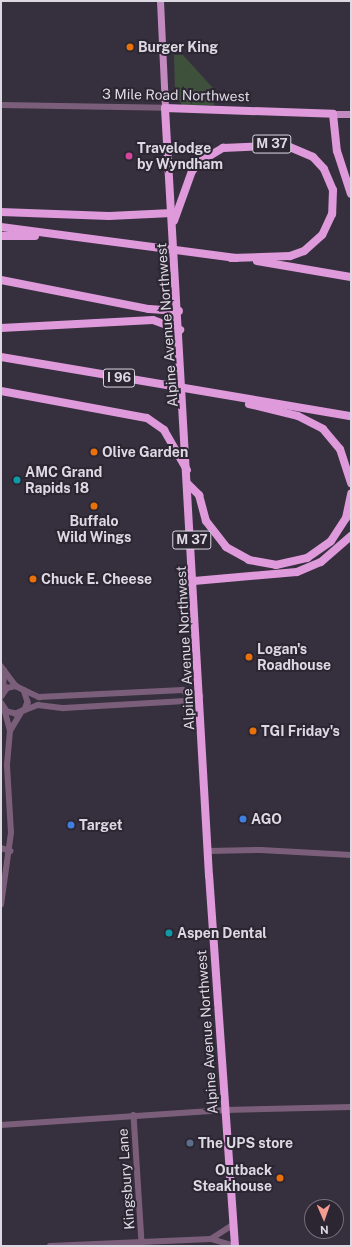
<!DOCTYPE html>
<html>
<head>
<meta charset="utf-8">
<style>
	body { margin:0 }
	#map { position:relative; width:352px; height:1247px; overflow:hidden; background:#362f3e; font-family:"Public Sans",sans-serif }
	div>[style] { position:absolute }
	.green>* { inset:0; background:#3e513a }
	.minor>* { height:5.5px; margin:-2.75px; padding:0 2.75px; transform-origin:2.75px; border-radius:2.75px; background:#7b5f7a }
	.major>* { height:7px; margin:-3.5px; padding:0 3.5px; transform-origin:3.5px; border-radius:3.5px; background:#c28abf }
	.highway>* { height:8px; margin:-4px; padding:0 4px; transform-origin:4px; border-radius:4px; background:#de9adb }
	.dots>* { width:11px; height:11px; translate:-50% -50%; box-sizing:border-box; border:2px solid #2c2633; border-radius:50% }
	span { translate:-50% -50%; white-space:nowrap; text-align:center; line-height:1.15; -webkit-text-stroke:4px #2c2633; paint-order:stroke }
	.shield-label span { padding:1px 3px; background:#2c2633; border:1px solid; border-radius:3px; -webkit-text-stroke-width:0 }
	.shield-label { font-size:13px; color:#ddd9e3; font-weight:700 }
	.poi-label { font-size:14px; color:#ddd9e3; font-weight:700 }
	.left { translate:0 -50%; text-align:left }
	.right { translate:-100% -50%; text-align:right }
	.street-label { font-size:14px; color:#ddd9e3 }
	.frame { position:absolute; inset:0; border:2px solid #ddd9e3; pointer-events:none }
	.north { position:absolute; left:304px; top:1199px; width:40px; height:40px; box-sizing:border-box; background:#2c2633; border:1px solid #736e79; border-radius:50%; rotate:178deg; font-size:11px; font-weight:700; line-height:16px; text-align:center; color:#ddd9e3 }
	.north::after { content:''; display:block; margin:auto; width:14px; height:18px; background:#f59c92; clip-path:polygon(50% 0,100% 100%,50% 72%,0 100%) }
</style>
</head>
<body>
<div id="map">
	<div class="green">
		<div style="clip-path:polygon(174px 55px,183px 55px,213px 88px,214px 105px,182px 105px,175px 93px)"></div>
	</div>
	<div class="minor">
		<div style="left:1px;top:105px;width:164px;rotate:1deg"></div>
		<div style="left:1px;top:666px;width:25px;rotate:53deg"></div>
		<div style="left:24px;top:690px;width:17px;rotate:25deg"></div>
		<div style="left:39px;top:697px;width:144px;rotate:-2.8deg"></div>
		<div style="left:183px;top:690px;width:11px;rotate:41deg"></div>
		<div style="left:3px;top:692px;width:21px;rotate:-87deg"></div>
		<div style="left:1px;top:697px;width:11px;rotate:-56deg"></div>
		<div style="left:7px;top:688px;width:9px;rotate:-13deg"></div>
		<div style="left:16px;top:686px;width:9px;rotate:27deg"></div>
		<div style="left:24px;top:690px;width:13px;rotate:72deg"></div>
		<div style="left:28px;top:702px;width:9px;rotate:111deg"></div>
		<div style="left:25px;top:710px;width:10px;rotate:156deg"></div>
		<div style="left:16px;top:714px;width:9px;rotate:-167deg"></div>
		<div style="left:7px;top:712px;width:11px;rotate:-124deg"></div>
		<div style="left:25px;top:710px;width:14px;rotate:-21deg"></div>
		<div style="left:38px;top:705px;width:26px;rotate:7deg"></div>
		<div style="left:64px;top:708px;width:121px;rotate:-3.3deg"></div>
		<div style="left:185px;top:701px;width:16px;rotate:-18deg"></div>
		<div style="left:10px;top:731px;width:21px;rotate:-59deg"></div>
		<div style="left:1px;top:848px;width:10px;rotate:17deg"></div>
		<div style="left:208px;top:851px;width:53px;rotate:-1.1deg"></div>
		<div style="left:261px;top:850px;width:90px;rotate:3.2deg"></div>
		<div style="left:1px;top:905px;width:73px;rotate:-82.1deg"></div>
		<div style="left:11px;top:833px;width:68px;rotate:-93.4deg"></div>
		<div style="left:7px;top:765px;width:34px;rotate:-85deg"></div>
		<div style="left:10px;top:731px;width:23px;rotate:-105deg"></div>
		<div style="left:134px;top:1115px;width:126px;rotate:86.4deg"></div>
		<div style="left:1px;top:1125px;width:225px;rotate:-3.8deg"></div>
		<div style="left:225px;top:1110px;width:126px;rotate:-1.4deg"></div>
		<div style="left:211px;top:1239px;width:27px;rotate:-33deg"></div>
		<div style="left:50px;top:1246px;width:161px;rotate:-2.5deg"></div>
		<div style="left:211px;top:1239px;width:25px;rotate:16deg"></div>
	</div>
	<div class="major">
		<div style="left:160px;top:1px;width:107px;rotate:87.3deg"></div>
		<div style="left:333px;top:114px;width:18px"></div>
	</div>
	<div class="highway">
		<div style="left:1px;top:212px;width:108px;rotate:2.1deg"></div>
		<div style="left:109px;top:216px;width:63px;rotate:-2.7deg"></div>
		<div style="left:174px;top:221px;width:53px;rotate:-70.2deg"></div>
		<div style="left:192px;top:171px;width:13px;rotate:-48deg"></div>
		<div style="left:201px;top:161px;width:26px;rotate:-31deg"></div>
		<div style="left:223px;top:148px;width:62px;rotate:-2.8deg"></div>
		<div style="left:285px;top:145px;width:30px;rotate:23deg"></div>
		<div style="left:313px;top:157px;width:16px;rotate:47deg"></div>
		<div style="left:324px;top:169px;width:23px;rotate:67deg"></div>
		<div style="left:333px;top:190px;width:24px;rotate:92deg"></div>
		<div style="left:332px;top:214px;width:23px;rotate:115deg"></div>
		<div style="left:322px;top:235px;width:24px;rotate:138deg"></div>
		<div style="left:304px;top:251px;width:15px;rotate:160deg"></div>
		<div style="left:290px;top:256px;width:59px;rotate:178.1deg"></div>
		<div style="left:1px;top:227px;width:237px;rotate:7.5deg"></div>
		<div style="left:1px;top:236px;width:34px"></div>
		<div style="left:257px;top:261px;width:95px;rotate:9.7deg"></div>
		<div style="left:1px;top:280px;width:151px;rotate:11.1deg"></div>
		<div style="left:149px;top:309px;width:30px;rotate:4deg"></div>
		<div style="left:1px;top:328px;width:152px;rotate:-3deg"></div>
		<div style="left:153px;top:320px;width:29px;rotate:20deg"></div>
		<div style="left:1px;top:357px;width:355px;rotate:9.6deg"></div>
		<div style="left:1px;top:391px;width:148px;rotate:10.5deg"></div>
		<div style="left:147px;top:418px;width:21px;rotate:35deg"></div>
		<div style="left:164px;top:430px;width:46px;rotate:60.1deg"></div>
		<div style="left:249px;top:404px;width:50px;rotate:13.8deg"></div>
		<div style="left:298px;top:416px;width:28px;rotate:27deg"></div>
		<div style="left:323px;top:429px;width:26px;rotate:50deg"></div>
		<div style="left:340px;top:449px;width:36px;rotate:72deg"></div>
		<div style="left:188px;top:484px;width:16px;rotate:45deg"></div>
		<div style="left:199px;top:495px;width:27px;rotate:75deg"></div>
		<div style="left:206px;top:521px;width:33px;rotate:52deg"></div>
		<div style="left:226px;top:547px;width:26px;rotate:29deg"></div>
		<div style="left:249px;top:560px;width:27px;rotate:10deg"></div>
		<div style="left:276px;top:565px;width:32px;rotate:-13deg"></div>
		<div style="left:307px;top:558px;width:29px;rotate:-35deg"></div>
		<div style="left:331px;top:541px;width:27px;rotate:-57deg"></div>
		<div style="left:346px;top:518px;width:25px;rotate:-78deg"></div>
		<div style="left:194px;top:581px;width:103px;rotate:-5deg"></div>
		<div style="left:297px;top:572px;width:26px;rotate:-23deg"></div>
		<div style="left:321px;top:562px;width:40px;rotate:-41deg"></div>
		<div style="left:235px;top:1246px;width:371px;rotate:-94deg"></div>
		<div style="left:209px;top:876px;width:769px;rotate:-93.28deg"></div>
		<div style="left:165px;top:108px;width:168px;rotate:2deg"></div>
		<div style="left:333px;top:114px;width:37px;rotate:84deg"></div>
		<div style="left:337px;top:151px;width:45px;rotate:72deg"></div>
	</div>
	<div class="dots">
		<div style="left:130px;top:47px;background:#e8710a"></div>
		<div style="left:129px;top:156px;background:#d1479c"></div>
		<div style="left:94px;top:452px;background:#e8710a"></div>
		<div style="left:17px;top:480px;background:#0f9aa8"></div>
		<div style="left:94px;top:506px;background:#e8710a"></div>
		<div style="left:33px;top:579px;background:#e8710a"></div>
		<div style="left:249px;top:657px;background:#e8710a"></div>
		<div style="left:253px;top:731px;background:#e8710a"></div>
		<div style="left:243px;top:819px;background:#3f7fe0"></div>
		<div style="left:71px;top:825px;background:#3f7fe0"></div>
		<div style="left:169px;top:933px;background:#0f9aa8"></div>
		<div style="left:190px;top:1143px;background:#5c6f8a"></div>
		<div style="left:280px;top:1178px;background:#e8710a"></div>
	</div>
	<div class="shield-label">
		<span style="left:272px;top:144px">M 37</span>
		<span style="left:119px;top:378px">I 96</span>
		<span style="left:192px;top:540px">M 37</span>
	</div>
	<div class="poi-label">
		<span class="left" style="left:138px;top:47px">Burger King</span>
		<span class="left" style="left:137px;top:156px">Travelodge<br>by Wyndham</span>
		<span class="left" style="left:102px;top:452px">Olive Garden</span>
		<span class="left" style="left:25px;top:480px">AMC Grand<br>Rapids 18</span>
		<span style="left:94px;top:529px">Buffalo<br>Wild Wings</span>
		<span class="left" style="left:41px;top:579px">Chuck E. Cheese</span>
		<span class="left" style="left:257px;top:657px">Logan's<br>Roadhouse</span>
		<span class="left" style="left:261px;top:731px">TGI Friday's</span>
		<span class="left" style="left:251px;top:819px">AGO</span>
		<span class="left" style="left:79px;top:825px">Target</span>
		<span class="left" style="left:177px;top:933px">Aspen Dental</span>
		<span class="left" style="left:198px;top:1143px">The UPS store</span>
		<span class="right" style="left:272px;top:1178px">Outback<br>Steakhouse</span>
	</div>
	<div class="street-label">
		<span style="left:176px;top:95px;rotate:1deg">3 Mile Road Northwest</span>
		<span style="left:167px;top:325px;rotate:-94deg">Alpine Avenue Northwest</span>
		<span style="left:185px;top:648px;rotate:-93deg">Alpine Avenue Northwest</span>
		<span style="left:207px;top:1032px;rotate:-94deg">Alpine Avenue Northwest</span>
		<span style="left:126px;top:1179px;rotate:-94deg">Kingsbury Lane</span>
	</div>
	<div class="frame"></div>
	<div class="north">N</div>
</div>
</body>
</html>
